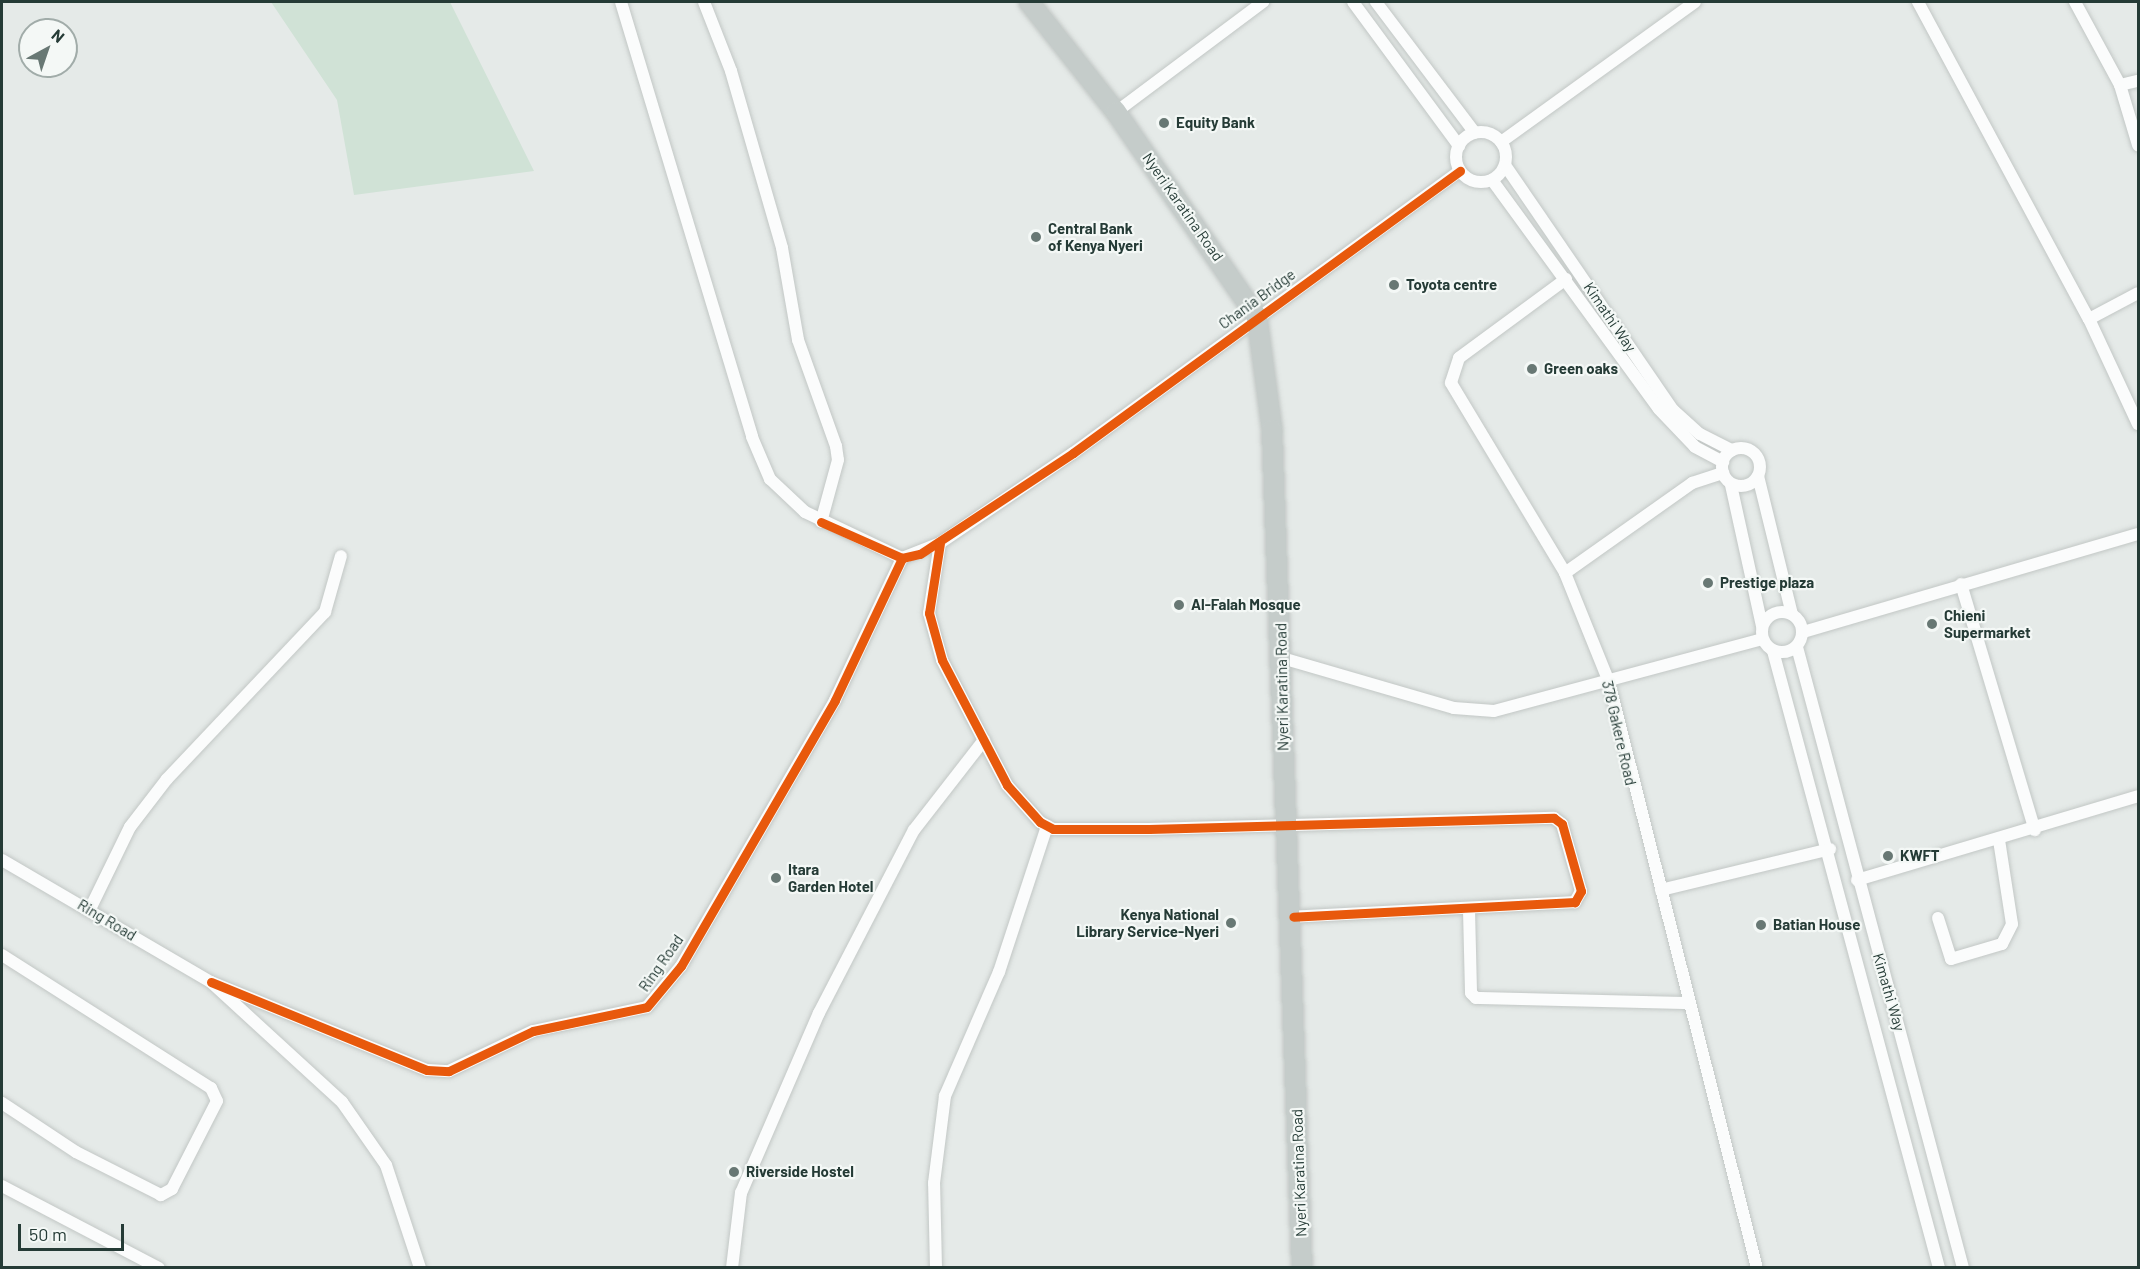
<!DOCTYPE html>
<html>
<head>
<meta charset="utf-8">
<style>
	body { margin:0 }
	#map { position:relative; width:2140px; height:1269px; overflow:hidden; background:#e5eae8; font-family:Barlow,sans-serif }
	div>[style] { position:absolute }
	.green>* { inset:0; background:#d0e2d6 }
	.roads { filter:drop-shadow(0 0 2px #c2c7c5) drop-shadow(0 0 2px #c2c7c5) }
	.minor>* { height:12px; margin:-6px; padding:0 6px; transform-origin:6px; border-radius:6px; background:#fbfcfc }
	.minor>.ring { margin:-6px; padding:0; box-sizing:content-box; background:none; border:12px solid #fbfcfc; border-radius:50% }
	.trunk>* { height:20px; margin:-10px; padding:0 10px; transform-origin:10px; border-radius:10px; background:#c5ccca }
	.cycleway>* { height:9px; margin:-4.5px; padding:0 4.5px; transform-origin:4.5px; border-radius:4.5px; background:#e8590c }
	.dots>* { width:16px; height:16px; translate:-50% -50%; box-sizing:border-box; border:3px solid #f4f8f6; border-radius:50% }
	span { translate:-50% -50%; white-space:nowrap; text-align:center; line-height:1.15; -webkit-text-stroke:4.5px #f4f8f6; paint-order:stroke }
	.poi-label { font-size:15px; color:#253b36; font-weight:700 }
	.left { translate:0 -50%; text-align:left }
	.right { translate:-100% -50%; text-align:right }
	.street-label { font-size:15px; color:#253b36 }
	.frame { position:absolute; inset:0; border:3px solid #253b36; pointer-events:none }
	.north { position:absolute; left:18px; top:18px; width:60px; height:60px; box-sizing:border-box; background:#f4f8f6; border:2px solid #a1aca9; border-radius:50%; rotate:40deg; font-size:16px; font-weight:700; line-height:24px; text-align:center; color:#253b36 }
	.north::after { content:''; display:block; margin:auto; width:21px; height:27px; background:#687874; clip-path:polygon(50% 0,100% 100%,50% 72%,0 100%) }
	.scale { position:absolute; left:18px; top:1224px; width:106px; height:27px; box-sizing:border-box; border:3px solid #253b36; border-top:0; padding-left:8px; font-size:18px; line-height:21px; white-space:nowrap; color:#253b36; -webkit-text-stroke:4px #f4f8f6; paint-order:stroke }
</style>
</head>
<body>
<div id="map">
	<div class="green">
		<div style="clip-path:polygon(271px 2px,450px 2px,534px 171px,354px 195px,337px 100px)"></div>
	</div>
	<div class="roads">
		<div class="minor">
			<div style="left:621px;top:2px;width:454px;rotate:73.2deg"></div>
			<div style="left:752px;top:437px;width:46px;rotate:66.8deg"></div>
			<div style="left:770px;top:479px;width:48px;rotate:43.3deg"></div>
			<div style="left:805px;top:512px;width:107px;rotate:25.4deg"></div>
			<div style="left:902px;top:558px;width:41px;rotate:-21.5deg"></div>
			<div style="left:940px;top:543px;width:161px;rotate:-34.1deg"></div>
			<div style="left:1073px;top:453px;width:479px;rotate:-36.1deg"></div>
			<div style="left:704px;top:2px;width:74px;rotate:68.6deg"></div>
			<div style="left:731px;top:71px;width:184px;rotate:73.9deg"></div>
			<div style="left:782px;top:248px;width:93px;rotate:80.1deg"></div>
			<div style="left:798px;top:340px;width:113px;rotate:70.3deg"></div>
			<div style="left:836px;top:446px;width:14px;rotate:82deg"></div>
			<div style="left:838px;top:460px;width:64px;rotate:105.3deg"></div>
			<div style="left:1353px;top:2px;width:179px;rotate:53.6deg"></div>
			<div style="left:1376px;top:2px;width:164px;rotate:52.9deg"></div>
			<div style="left:1918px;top:2px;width:360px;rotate:61.7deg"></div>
			<div style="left:2089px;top:319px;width:116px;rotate:65deg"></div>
			<div style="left:2075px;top:2px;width:94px;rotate:61.5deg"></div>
			<div style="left:2120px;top:85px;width:63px;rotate:73.3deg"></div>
			<div style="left:2120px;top:85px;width:18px;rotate:-13deg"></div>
			<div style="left:1116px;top:112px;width:184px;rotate:-36.8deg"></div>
			<div class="ring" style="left:1456px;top:132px;width:38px;height:38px"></div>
			<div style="left:1501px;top:142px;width:239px;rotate:-35.8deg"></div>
			<div style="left:1505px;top:165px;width:297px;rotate:55.6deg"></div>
			<div style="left:1673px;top:410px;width:36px;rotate:42deg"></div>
			<div style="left:1700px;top:434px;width:36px;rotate:27deg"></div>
			<div style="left:1492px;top:180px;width:283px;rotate:53.9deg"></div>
			<div style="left:1659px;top:409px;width:52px;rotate:46.5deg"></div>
			<div style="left:1695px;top:447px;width:32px;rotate:28deg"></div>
			<div style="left:1566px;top:279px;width:133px;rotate:143.6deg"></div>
			<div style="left:1459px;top:358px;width:26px;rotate:108deg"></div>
			<div style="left:1451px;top:383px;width:222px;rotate:59deg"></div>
			<div style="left:1565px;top:573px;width:118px;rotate:68deg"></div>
			<div style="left:1609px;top:682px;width:604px;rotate:75.83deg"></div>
			<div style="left:2089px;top:319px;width:55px;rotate:-28deg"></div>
			<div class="ring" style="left:1722px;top:448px;width:26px;height:26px"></div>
			<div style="left:1758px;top:476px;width:142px;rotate:76.2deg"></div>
			<div style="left:1731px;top:485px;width:144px;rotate:77.6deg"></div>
			<div style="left:940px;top:543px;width:71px;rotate:98.9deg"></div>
			<div style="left:929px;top:613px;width:49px;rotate:74.5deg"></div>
			<div style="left:942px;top:660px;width:141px;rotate:62.5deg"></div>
			<div style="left:1007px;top:785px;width:50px;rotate:48.3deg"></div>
			<div style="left:1040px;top:822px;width:15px;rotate:28deg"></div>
			<div style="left:1053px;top:829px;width:96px"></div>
			<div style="left:1149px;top:829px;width:405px;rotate:-1.6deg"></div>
			<div style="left:1554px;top:818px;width:10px;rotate:37deg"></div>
			<div style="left:1562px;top:824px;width:70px;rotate:74.2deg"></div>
			<div style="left:1581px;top:891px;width:13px;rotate:119deg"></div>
			<div style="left:1575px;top:902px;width:282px;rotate:177deg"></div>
			<div style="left:1565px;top:573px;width:156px;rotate:-35.3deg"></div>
			<div style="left:1692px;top:483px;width:33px;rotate:-18deg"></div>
			<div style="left:1961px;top:584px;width:257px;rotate:73.3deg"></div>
			<div class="ring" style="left:1762px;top:612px;width:28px;height:28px"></div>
			<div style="left:1803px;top:632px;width:349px;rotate:-16.3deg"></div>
			<div style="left:1797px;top:647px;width:643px;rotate:75.03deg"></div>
			<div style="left:1773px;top:651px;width:639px;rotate:74.94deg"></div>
			<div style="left:1282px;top:658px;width:179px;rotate:16.2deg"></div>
			<div style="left:1454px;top:708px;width:40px;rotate:4.3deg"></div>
			<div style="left:1494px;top:711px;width:278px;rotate:-15deg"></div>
			<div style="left:2px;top:860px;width:242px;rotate:30.3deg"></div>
			<div style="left:211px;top:982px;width:178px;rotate:42.5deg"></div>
			<div style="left:342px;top:1102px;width:77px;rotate:55.1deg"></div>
			<div style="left:386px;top:1165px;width:108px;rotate:71.7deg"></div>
			<div style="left:1857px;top:880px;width:293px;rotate:-16.6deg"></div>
			<div style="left:1661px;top:890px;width:174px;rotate:-13.6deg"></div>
			<div style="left:90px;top:909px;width:91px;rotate:-64deg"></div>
			<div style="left:130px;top:827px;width:61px;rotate:-52.4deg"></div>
			<div style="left:167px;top:779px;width:230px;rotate:-46.6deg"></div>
			<div style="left:325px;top:612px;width:58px;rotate:-74.1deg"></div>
			<div style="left:1469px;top:910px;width:83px;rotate:88.6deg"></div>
			<div style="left:1471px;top:993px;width:7px;rotate:45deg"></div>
			<div style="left:1476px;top:998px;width:212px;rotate:1.4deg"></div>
			<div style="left:1938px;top:918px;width:43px;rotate:72.4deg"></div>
			<div style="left:1951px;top:959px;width:53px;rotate:-16.4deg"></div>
			<div style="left:2002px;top:944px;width:22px;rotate:-63deg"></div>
			<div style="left:2012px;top:924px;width:85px;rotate:-98.8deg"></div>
			<div style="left:2px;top:955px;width:248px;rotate:32.5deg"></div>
			<div style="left:211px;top:1088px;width:14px;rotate:65deg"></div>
			<div style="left:217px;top:1101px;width:99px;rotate:117.1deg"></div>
			<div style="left:172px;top:1189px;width:13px;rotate:151deg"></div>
			<div style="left:161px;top:1195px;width:95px;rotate:-153.2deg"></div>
			<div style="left:76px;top:1152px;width:89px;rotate:-146.5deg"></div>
			<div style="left:211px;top:982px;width:233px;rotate:22.2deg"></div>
			<div style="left:427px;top:1070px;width:22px;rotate:3deg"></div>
			<div style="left:449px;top:1071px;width:93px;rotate:-25.5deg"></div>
			<div style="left:533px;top:1031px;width:116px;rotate:-11.9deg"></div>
			<div style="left:647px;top:1007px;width:53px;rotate:-50.3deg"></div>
			<div style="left:681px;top:966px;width:307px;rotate:-59.9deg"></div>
			<div style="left:835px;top:700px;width:157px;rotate:-64.7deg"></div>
			<div style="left:2px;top:1186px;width:177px;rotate:27.6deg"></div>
			<div style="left:732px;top:1268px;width:76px;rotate:-83.2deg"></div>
			<div style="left:741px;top:1193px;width:196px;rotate:-66.6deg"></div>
			<div style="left:819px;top:1013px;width:206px;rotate:-62.6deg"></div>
			<div style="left:914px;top:830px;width:114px;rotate:-52.1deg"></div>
			<div style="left:936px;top:1268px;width:85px;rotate:-91.3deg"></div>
			<div style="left:934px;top:1183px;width:88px;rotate:-82.8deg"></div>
			<div style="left:945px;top:1096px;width:135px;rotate:-66.5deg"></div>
			<div style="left:999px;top:972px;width:154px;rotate:-71.8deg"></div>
		</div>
		<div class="trunk">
			<div style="left:1029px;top:2px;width:140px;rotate:51.7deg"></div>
			<div style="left:1116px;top:112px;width:249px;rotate:55.5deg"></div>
			<div style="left:1257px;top:317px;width:114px;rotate:82.4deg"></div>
			<div style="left:1272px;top:430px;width:839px;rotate:87.95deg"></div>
		</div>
	</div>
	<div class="cycleway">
		<div style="left:821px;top:522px;width:89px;rotate:24deg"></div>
		<div style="left:902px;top:558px;width:18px;rotate:-13deg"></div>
		<div style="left:920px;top:554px;width:183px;rotate:-33.4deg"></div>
		<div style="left:1073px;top:453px;width:479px;rotate:-36.1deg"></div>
		<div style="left:940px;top:543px;width:71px;rotate:98.9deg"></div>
		<div style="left:929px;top:613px;width:49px;rotate:74.5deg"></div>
		<div style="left:942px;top:660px;width:141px;rotate:62.5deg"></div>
		<div style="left:1007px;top:785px;width:50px;rotate:48.3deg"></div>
		<div style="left:1040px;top:822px;width:15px;rotate:28deg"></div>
		<div style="left:1053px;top:829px;width:96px"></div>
		<div style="left:1149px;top:829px;width:405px;rotate:-1.6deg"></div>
		<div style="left:1554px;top:818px;width:10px;rotate:37deg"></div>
		<div style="left:1562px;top:824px;width:70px;rotate:74.2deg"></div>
		<div style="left:1581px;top:891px;width:13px;rotate:119deg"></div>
		<div style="left:1575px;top:902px;width:282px;rotate:177deg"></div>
		<div style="left:211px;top:982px;width:233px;rotate:22.2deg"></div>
		<div style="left:427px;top:1070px;width:22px;rotate:3deg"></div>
		<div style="left:449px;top:1071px;width:93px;rotate:-25.5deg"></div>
		<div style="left:533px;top:1031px;width:116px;rotate:-11.9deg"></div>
		<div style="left:647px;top:1007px;width:53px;rotate:-50.3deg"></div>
		<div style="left:681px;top:966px;width:307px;rotate:-59.9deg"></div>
		<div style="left:835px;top:700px;width:157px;rotate:-64.7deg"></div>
	</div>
	<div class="dots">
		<div style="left:1164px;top:123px;background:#687874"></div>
		<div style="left:1036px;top:237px;background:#687874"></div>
		<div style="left:1394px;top:285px;background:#687874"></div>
		<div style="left:1532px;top:369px;background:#687874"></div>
		<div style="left:1708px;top:583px;background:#687874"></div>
		<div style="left:1179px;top:605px;background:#687874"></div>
		<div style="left:1932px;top:624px;background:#687874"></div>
		<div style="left:1888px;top:856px;background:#687874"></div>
		<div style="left:776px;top:878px;background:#687874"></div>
		<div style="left:1231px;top:923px;background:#687874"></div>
		<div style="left:1761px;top:925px;background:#687874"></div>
		<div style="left:734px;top:1172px;background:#687874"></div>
	</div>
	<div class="poi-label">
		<span class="left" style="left:1176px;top:123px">Equity Bank</span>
		<span class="left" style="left:1048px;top:237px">Central Bank<br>of Kenya Nyeri</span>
		<span class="left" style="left:1406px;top:285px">Toyota centre</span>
		<span class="left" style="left:1544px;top:369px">Green oaks</span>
		<span class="left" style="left:1720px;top:583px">Prestige plaza</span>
		<span class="left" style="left:1191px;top:605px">Al-Falah Mosque</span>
		<span class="left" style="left:1944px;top:624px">Chieni<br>Supermarket</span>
		<span class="left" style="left:1900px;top:856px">KWFT</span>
		<span class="left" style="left:788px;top:878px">Itara<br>Garden Hotel</span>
		<span class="right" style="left:1219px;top:923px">Kenya National<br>Library Service-Nyeri</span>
		<span class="left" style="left:1773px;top:925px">Batian House</span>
		<span class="left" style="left:746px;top:1172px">Riverside Hostel</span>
	</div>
	<div class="street-label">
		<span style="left:1183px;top:207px;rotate:55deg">Nyeri Karatina Road</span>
		<span style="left:1257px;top:299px;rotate:-36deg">Chania Bridge</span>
		<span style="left:1610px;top:317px;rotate:56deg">Kimathi Way</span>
		<span style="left:1282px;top:687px;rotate:-91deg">Nyeri Karatina Road</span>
		<span style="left:1619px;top:733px;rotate:77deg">378 Gakere Road</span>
		<span style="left:107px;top:920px;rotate:31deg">Ring Road</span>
		<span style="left:661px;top:963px;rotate:-55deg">Ring Road</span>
		<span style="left:1889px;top:992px;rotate:74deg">Kimathi Way</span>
		<span style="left:1299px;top:1173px;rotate:-92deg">Nyeri Karatina Road</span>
	</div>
	<div class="frame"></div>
	<div class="north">N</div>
	<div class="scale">50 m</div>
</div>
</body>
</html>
